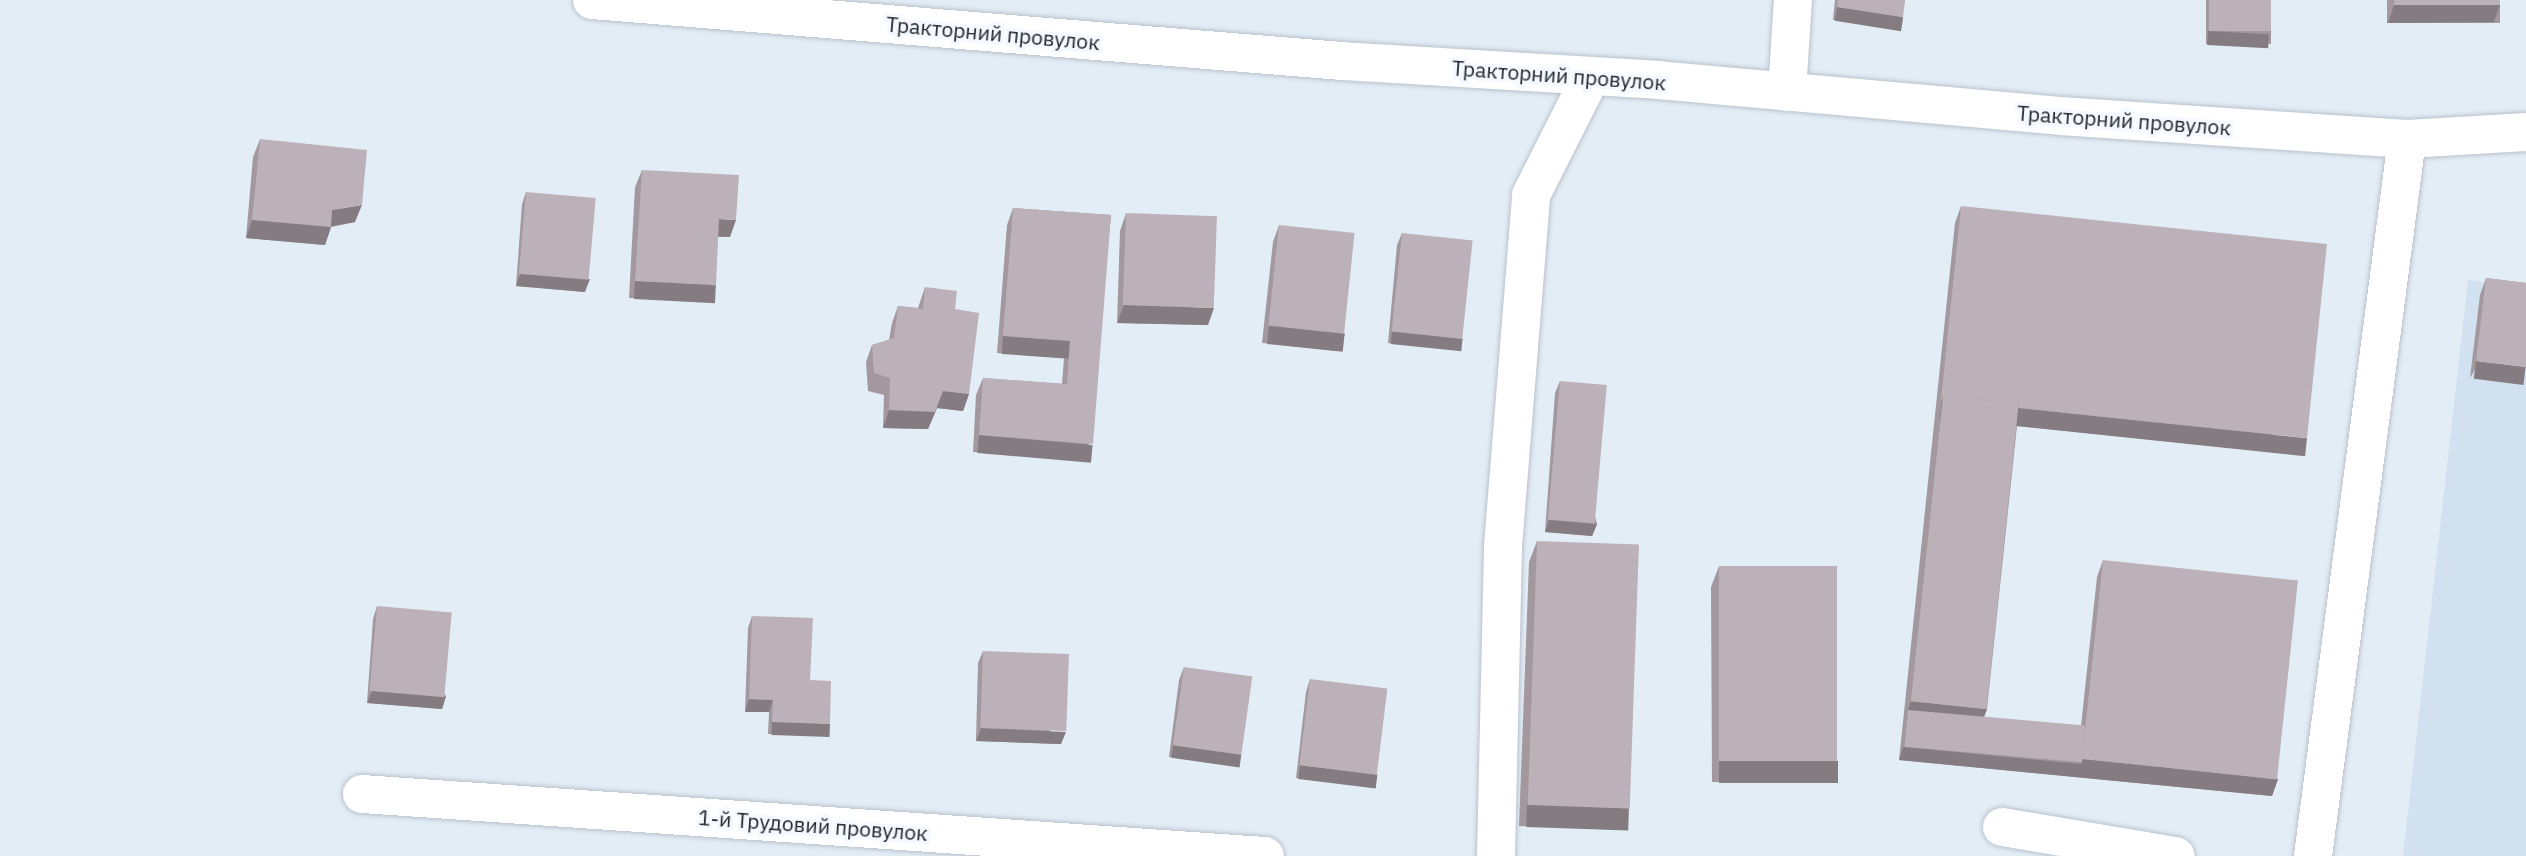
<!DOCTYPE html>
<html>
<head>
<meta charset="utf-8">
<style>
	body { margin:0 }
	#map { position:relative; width:2526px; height:856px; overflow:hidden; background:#e3edf6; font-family:"IBM Plex Sans",sans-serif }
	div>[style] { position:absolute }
	.built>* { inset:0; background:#d2e1f0 }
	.roads { filter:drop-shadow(0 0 2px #b9c2cb) drop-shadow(0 0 2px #b9c2cb) }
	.minor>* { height:38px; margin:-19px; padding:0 19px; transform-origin:19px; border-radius:19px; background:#fff }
	.wall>* { inset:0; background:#a2989e; transform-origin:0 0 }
	.shaded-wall>* { inset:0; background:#847c81; transform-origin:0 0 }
	.building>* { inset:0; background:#bcb1b8; transform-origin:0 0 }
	span { translate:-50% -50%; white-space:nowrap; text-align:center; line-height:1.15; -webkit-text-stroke:7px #f4f9ff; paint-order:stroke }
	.street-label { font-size:21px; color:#222529 }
</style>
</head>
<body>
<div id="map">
	<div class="built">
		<div style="clip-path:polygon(2468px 280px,2526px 287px,2526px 856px,2403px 856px)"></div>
	</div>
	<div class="roads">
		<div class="minor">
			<div style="left:592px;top:0;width:752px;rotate:4.65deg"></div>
			<div style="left:1342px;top:61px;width:317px;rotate:3.4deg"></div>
			<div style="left:1658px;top:80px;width:404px;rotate:5.1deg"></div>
			<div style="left:2060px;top:116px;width:348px;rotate:3.8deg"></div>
			<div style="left:2407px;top:139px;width:119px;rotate:-3.4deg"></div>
			<div style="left:1787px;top:92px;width:92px;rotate:-86.3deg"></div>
			<div style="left:362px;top:794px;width:905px;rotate:3.93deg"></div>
			<div style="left:2002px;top:827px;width:176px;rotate:9.5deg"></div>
			<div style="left:1496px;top:856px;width:310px;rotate:-88.7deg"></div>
			<div style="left:1503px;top:546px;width:352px;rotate:-85.4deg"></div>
			<div style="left:1531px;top:195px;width:133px;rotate:-63.2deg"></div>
			<div style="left:2313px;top:856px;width:723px;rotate:-82.53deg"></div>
		</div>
	</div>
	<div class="wall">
		<div style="clip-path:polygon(1835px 0,1905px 0,1899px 29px,1833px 20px)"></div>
		<div style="left:2206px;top:0;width:65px;height:44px"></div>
		<div style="left:2387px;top:0;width:113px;height:23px"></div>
		<div style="clip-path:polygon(260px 139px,355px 222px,331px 227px,325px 245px,246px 238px,253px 157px)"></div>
		<div style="clip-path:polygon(642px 170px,730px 237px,718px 237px,709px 302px,629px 298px,635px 187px)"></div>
		<div style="clip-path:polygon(526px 192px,585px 292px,516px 286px,522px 204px)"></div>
		<div style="clip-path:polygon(1961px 206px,2301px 455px,2017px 426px,1987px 709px,1984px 717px,2081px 726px,2097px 577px,2103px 560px,2278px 779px,2272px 796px,1899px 760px,1955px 223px)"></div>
		<div style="clip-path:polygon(1013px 208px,1111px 215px,1087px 461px,973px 452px,976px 395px,983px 378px,1062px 384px,1064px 358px,997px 353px,1007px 225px)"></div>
		<div style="clip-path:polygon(1126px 213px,1208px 325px,1117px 323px,1120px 231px)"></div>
		<div style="clip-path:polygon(1279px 225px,1345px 334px,1338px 351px,1262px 343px,1273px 242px)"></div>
		<div style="clip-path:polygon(1402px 233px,1458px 350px,1388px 343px,1397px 245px)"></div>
		<div style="clip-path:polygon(2486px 278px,2526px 283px,2470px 378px,2480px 295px)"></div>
		<div style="clip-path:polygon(925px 287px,955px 309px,969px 394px,963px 411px,937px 408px,928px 429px,883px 428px,884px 395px,868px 391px,866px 362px,872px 345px,889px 340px,892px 323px,898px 306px,918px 308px)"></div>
		<div style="clip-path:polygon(1560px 381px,1597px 524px,1592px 536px,1545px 532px,1555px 393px)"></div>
		<div style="clip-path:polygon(1537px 541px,1629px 808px,1621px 829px,1519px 826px,1529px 562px)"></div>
		<div style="clip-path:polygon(1719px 566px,1838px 762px,1830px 783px,1712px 782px,1711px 587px)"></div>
		<div style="clip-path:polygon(377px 606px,446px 696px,442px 709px,367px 703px,373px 619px)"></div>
		<div style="clip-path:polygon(752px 616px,810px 680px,825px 736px,768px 734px,769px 712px,745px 712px,748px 628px)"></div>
		<div style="clip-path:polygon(983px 651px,1061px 744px,976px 741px,978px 663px)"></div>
		<div style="clip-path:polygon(1184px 667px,1241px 754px,1237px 766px,1169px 757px,1179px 680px)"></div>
		<div style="clip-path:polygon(1310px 679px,1373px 786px,1296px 778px,1306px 692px)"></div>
	</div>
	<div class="shaded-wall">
		<div style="clip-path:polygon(2394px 5px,2500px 5px,2494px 22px,2388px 23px)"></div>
		<div style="left:1837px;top:7px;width:67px;height:14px;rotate:9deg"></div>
		<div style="left:2208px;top:31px;width:61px;height:14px;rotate:3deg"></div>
		<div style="clip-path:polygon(362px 205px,355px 222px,328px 227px,331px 227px,325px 245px,246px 238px,252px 220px,332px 210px)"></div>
		<div style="clip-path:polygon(719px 219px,736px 220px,730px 237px,713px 236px)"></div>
		<div style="clip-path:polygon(520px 274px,590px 279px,585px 292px,516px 286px)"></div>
		<div style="left:635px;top:281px;width:81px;height:18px;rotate:3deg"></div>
		<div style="clip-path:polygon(1124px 305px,1214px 308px,1208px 325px,1117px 323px)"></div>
		<div style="left:1269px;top:326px;width:76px;height:18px;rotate:6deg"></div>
		<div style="left:1392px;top:331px;width:71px;height:13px;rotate:6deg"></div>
		<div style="left:1003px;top:336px;width:67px;height:18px;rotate:4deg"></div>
		<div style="left:2476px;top:361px;width:50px;height:18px;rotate:7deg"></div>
		<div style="clip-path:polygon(943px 391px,969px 394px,963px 411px,937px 408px,928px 429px,883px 428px,889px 410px)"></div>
		<div style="left:1942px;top:400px;width:367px;height:18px;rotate:6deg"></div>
		<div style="left:979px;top:435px;width:114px;height:18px;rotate:5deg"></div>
		<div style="clip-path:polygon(1549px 520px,1597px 524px,1592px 536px,1545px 532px)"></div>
		<div style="clip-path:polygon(372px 691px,446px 696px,442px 709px,367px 703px)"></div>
		<div style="clip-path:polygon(749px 699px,773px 700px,769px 712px,745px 712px)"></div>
		<div style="clip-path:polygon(1911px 701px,1987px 709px,1979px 730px,1908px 710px)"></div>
		<div style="left:772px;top:722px;width:58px;height:13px;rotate:2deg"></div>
		<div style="clip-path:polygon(981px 728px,1066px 732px,1061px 744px,976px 741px)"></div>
		<div style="left:1173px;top:745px;width:69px;height:13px;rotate:8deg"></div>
		<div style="clip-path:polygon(1903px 747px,2081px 764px,2083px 759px,2278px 779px,2272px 796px,1899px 760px)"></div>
		<div style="left:1719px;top:761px;width:119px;height:22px"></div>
		<div style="left:1300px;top:765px;width:78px;height:14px;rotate:7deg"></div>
		<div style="left:1527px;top:805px;width:102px;height:22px;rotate:2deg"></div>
	</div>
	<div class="building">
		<div style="clip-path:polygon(1838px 0,1905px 0,1903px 17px,1837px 7px)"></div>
		<div style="left:2209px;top:0;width:62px;height:31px"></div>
		<div style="left:2394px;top:0;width:106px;height:5px"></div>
		<div style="clip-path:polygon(260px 139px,367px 150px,362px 205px,332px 210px,331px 227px,252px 220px)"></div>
		<div style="clip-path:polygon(642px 170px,739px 175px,736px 220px,719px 219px,716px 285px,635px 281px)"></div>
		<div style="left:526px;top:192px;width:70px;height:82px;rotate:5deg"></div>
		<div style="clip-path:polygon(1961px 206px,2327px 244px,2307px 438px,2019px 408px,2019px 404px,1943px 396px,1941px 400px)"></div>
		<div style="clip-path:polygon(1013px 208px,1111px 215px,1093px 444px,979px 435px,983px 378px,1067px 384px,1070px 341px,1003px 336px)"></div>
		<div style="left:1126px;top:213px;width:91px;height:92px;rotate:2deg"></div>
		<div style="left:1279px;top:225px;width:76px;height:101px;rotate:6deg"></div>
		<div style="left:1402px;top:233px;width:71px;height:99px;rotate:6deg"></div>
		<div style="clip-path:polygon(2486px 278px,2526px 283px,2526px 367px,2476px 361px)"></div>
		<div style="clip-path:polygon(925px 287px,957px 291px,955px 309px,979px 313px,969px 394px,943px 391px,935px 412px,889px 410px,890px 378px,874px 373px,872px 345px,894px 338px,898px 306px,923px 309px)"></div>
		<div style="left:1560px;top:381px;width:47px;height:139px;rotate:5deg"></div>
		<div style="left:1943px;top:396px;width:76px;height:307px;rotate:6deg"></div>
		<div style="left:1537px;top:541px;width:102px;height:264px;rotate:2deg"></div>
		<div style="left:2103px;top:560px;width:196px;height:200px;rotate:6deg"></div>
		<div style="left:1719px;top:566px;width:118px;height:195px"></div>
		<div style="left:377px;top:606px;width:75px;height:85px;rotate:5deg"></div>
		<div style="clip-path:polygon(752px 616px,813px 618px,810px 680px,831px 681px,830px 724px,772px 722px,773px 700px,749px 699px)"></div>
		<div style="left:983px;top:651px;width:86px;height:77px;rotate:2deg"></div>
		<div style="left:1184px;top:667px;width:69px;height:79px;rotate:8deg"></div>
		<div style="left:1310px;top:679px;width:78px;height:87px;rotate:7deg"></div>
		<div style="left:1908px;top:710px;width:178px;height:37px;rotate:5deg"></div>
	</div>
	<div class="street-label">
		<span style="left:993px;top:33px;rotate:5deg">Тракторний провулок</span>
		<span style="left:1559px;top:75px;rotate:4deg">Тракторний провулок</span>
		<span style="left:2124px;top:120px;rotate:4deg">Тракторний провулок</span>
		<span style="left:813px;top:825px;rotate:4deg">1-й Трудовий провулок</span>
	</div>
</div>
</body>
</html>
